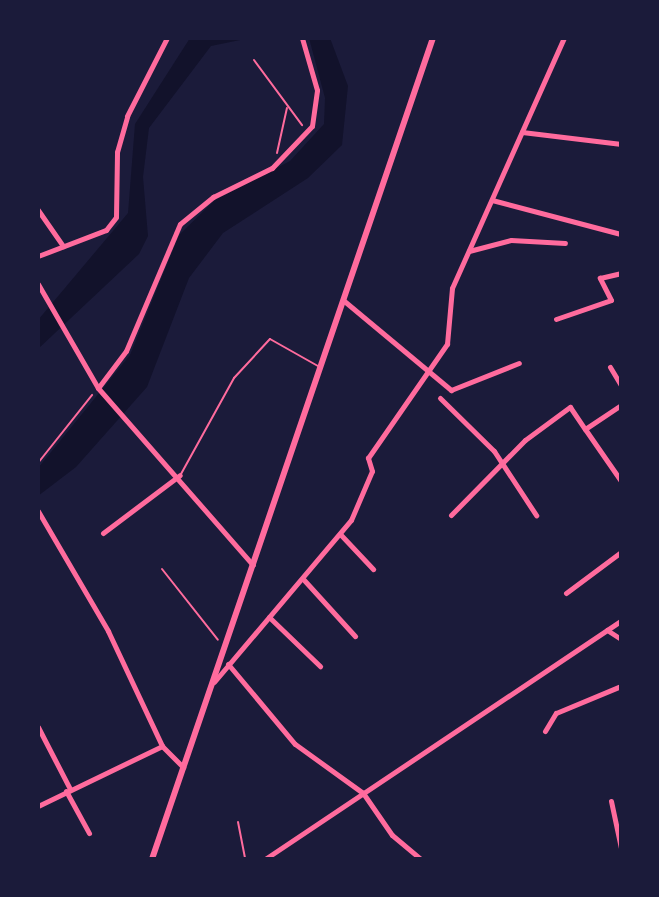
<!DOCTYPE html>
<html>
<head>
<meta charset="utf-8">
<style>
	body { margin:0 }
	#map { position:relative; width:659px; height:897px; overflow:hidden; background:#1b1b3a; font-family:"Source Sans 3",sans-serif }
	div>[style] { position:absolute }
	.water>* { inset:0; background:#12122b }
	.path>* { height:2px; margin:-1px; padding:0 1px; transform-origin:1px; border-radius:1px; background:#ff6b9d }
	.service>* { height:2px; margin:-1px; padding:0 1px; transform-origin:1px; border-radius:1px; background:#ff6b9d }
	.minor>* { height:5px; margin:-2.5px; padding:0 2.5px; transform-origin:2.5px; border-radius:2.5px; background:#ff6b9d }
	.secondary>* { height:6px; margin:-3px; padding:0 3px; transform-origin:3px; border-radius:3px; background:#ff6b9d }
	span { translate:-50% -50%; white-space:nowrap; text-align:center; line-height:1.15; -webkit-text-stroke:8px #1b1b3a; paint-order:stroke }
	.frame { position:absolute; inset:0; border:40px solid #1b1b3a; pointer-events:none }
</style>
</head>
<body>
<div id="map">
	<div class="water">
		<div style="clip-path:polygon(190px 38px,250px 38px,211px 46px,149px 128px,143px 177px,148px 236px,139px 254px,38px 349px,38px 320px,128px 213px,135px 124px)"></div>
		<div style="clip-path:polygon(309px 38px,330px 38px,348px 86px,342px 145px,308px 178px,223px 233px,189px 278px,147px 387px,76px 467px,38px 496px,38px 468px,130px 355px,179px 235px,215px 200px,290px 161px,324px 124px,325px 98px)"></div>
	</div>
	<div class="path">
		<div style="left:254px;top:60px;width:81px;rotate:53.6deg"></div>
		<div style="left:277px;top:153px;width:46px;rotate:-77.5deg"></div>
		<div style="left:38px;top:463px;width:87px;rotate:-51.5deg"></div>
		<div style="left:162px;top:569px;width:90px;rotate:51.7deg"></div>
		<div style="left:238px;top:822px;width:38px;rotate:79deg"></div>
	</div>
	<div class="service">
		<div style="left:181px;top:474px;width:110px;rotate:-61.1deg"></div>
		<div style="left:234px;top:378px;width:53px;rotate:-47.3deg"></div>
		<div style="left:270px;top:339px;width:55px;rotate:29.4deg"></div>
	</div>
	<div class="minor">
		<div style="left:522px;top:132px;width:100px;rotate:6.9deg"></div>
		<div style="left:492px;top:200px;width:133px;rotate:14.8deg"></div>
		<div style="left:38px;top:210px;width:44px;rotate:55.2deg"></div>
		<div style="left:469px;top:251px;width:43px;rotate:-14.7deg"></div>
		<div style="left:511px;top:240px;width:54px;rotate:3.2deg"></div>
		<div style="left:38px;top:256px;width:73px;rotate:-20.9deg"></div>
		<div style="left:106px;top:230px;width:16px;rotate:-52deg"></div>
		<div style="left:116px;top:217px;width:65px;rotate:-89.1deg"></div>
		<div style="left:117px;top:152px;width:37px;rotate:-74deg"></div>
		<div style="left:127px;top:116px;width:88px;rotate:-62.9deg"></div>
		<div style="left:38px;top:284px;width:120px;rotate:60deg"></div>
		<div style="left:98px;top:388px;width:235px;rotate:48.8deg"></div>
		<div style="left:343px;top:300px;width:141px;rotate:39.8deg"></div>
		<div style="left:451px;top:390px;width:73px;rotate:-21.7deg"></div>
		<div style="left:556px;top:319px;width:58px;rotate:-19.1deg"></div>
		<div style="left:611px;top:300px;width:25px;rotate:-117deg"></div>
		<div style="left:600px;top:278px;width:22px;rotate:-13deg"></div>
		<div style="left:610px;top:367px;width:21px;rotate:59deg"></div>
		<div style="left:98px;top:388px;width:46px;rotate:-52.9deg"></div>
		<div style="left:126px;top:351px;width:138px;rotate:-67deg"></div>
		<div style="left:180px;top:224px;width:43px;rotate:-39.3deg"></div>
		<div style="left:213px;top:197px;width:66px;rotate:-26.2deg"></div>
		<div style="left:272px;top:168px;width:58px;rotate:-46.4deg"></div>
		<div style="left:312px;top:126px;width:36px;rotate:-82deg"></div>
		<div style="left:317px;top:90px;width:54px;rotate:-106.1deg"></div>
		<div style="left:440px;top:398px;width:76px;rotate:44.5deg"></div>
		<div style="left:494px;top:451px;width:77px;rotate:56.7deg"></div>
		<div style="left:621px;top:405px;width:43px;rotate:146.3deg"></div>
		<div style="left:585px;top:429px;width:63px;rotate:55.3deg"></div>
		<div style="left:38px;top:511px;width:139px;rotate:59.7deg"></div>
		<div style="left:108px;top:631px;width:127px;rotate:64.8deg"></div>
		<div style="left:162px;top:746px;width:30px;rotate:45deg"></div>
		<div style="left:451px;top:515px;width:105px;rotate:-45.4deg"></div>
		<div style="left:525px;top:440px;width:56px;rotate:-36.3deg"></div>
		<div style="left:570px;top:407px;width:27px;rotate:56deg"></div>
		<div style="left:103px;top:533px;width:96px;rotate:-37deg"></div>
		<div style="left:341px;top:535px;width:47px;rotate:46.7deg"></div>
		<div style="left:304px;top:580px;width:76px;rotate:47.7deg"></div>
		<div style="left:566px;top:593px;width:69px;rotate:-36.7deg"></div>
		<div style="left:269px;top:617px;width:71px;rotate:43.9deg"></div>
		<div style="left:607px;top:630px;width:17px;rotate:33deg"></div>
		<div style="left:228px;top:664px;width:104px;rotate:50.1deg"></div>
		<div style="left:295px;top:744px;width:84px;rotate:35.8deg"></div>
		<div style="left:363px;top:793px;width:51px;rotate:55.4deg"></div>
		<div style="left:392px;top:835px;width:38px;rotate:40deg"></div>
		<div style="left:214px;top:682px;width:212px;rotate:-49.8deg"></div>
		<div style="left:351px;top:520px;width:53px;rotate:-66.8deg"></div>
		<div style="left:372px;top:471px;width:14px;rotate:-107deg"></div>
		<div style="left:368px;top:458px;width:139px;rotate:-55.3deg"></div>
		<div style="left:447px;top:344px;width:56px;rotate:-84.9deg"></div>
		<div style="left:452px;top:288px;width:274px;rotate:-65.9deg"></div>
		<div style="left:38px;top:727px;width:70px;rotate:62.7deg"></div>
		<div style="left:545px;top:731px;width:21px;rotate:-59deg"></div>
		<div style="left:556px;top:713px;width:70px;rotate:-22.6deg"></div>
		<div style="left:66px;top:791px;width:48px;rotate:61.3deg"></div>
		<div style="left:611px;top:801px;width:48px;rotate:78deg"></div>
		<div style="left:38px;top:806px;width:138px;rotate:-25.8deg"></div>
		<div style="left:265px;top:859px;width:428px;rotate:-33.8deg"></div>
	</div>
	<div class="secondary">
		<div style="left:152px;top:859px;width:868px;rotate:-71.11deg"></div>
	</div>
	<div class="frame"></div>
</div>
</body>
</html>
